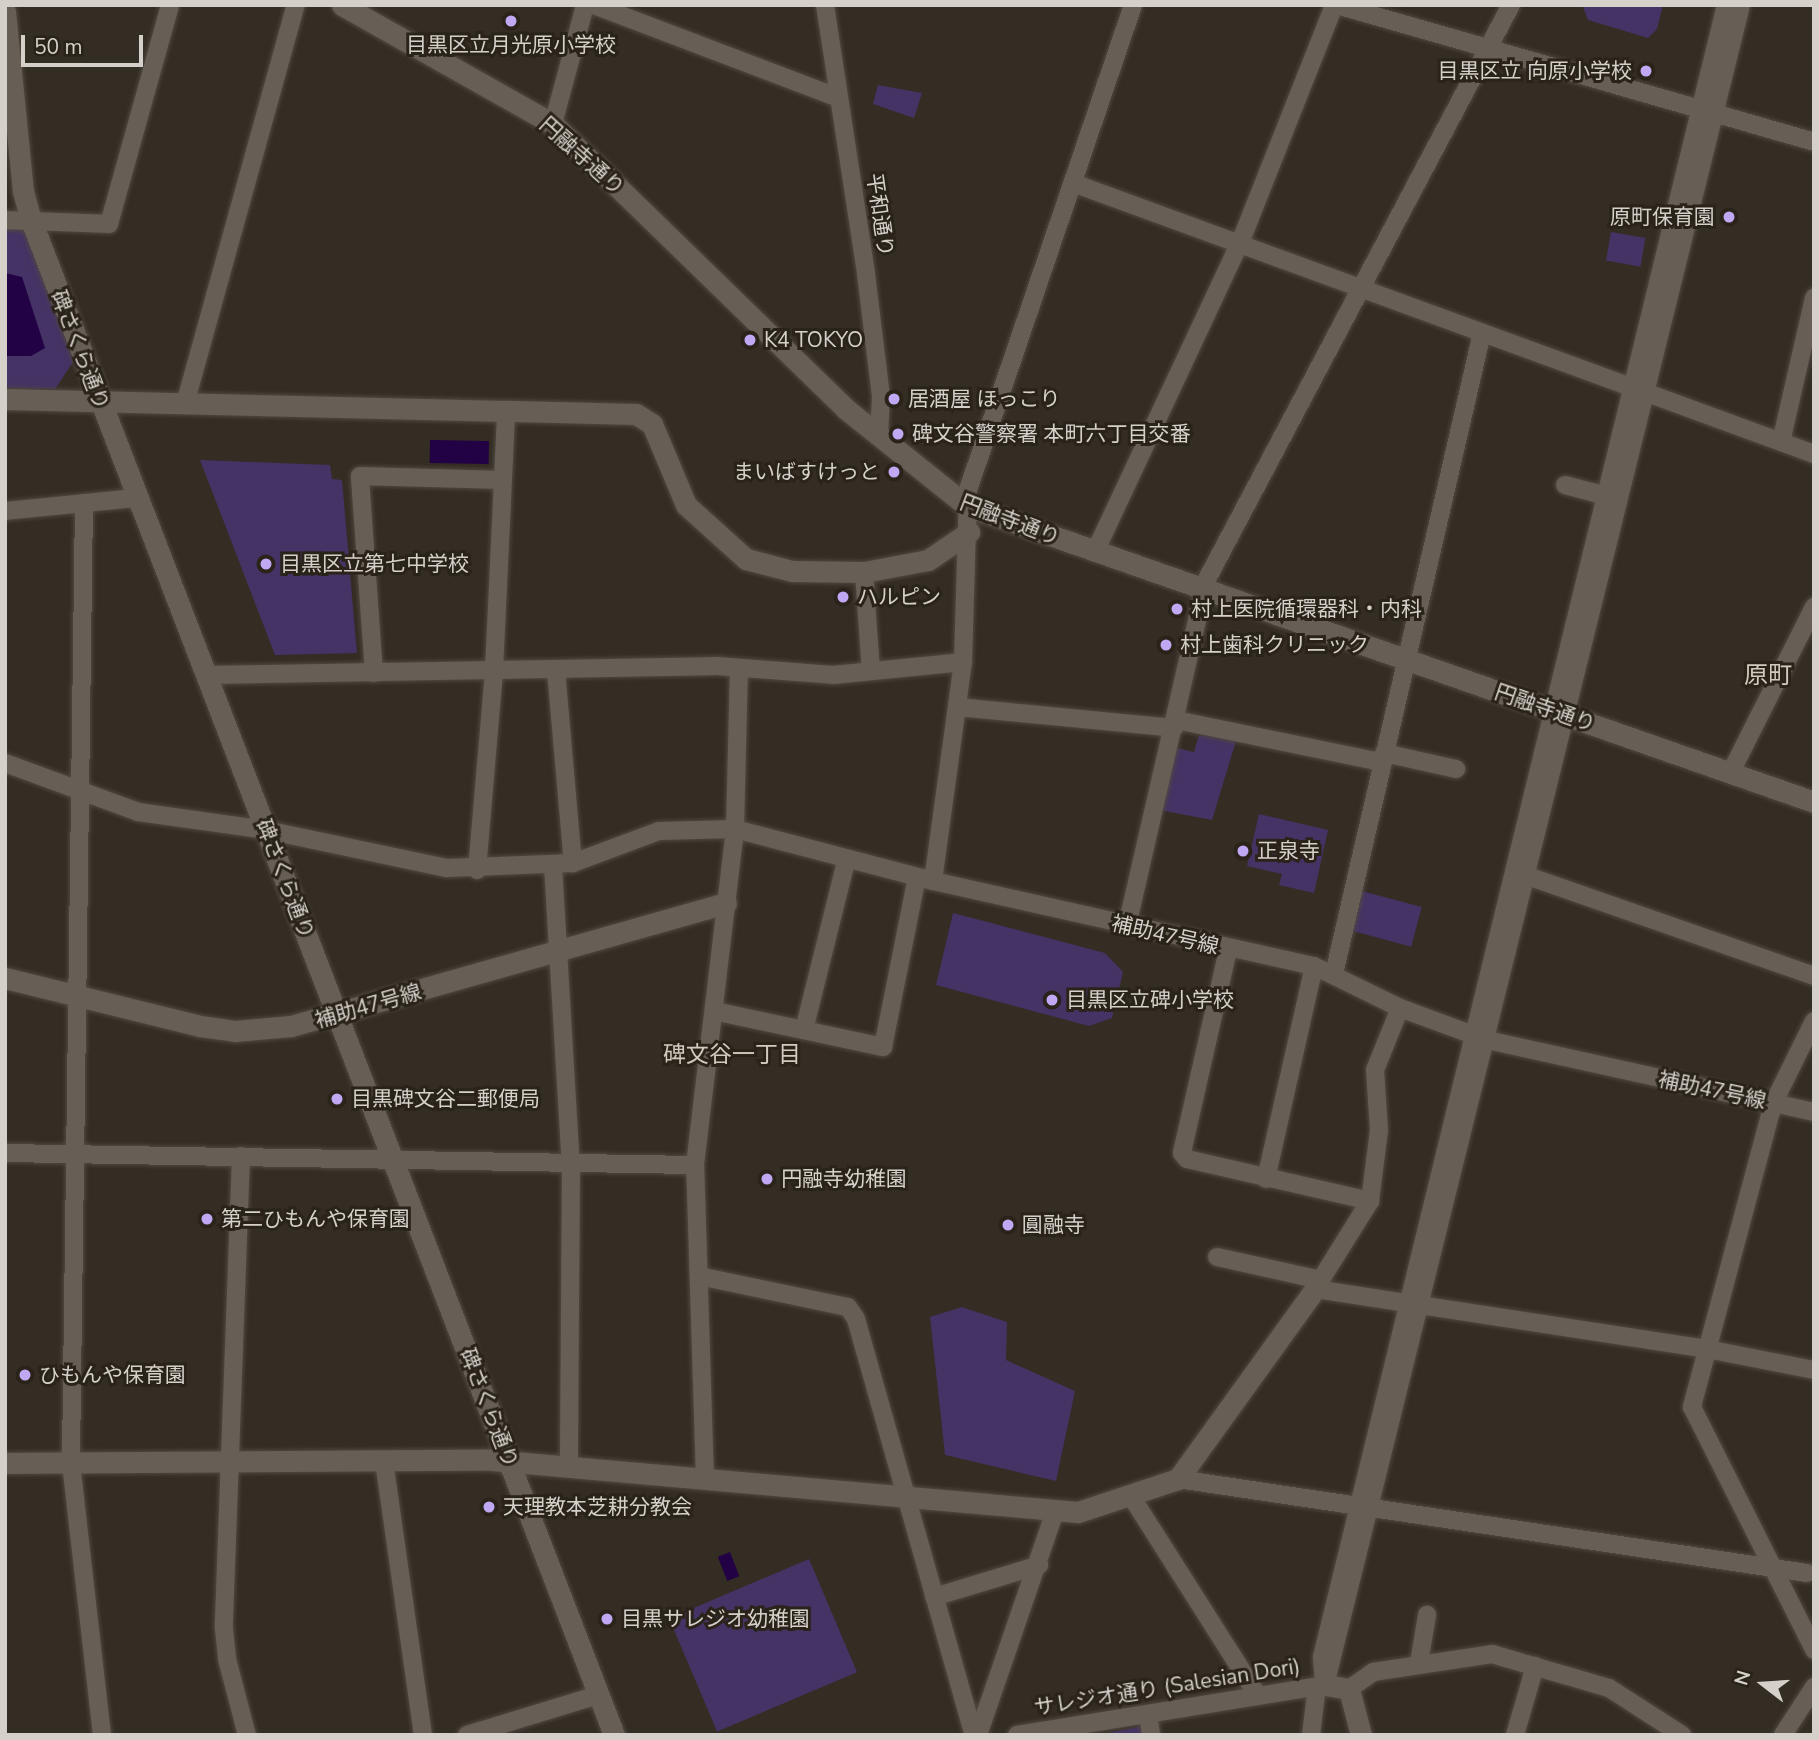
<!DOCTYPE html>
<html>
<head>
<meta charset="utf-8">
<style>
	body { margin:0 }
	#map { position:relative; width:1819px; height:1740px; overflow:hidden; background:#342d24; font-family:"Nunito Sans","Noto Sans JP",sans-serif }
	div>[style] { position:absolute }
	.green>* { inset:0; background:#443364; transform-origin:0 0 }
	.water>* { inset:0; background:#220145; transform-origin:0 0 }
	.roads { filter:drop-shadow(0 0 2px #504942) drop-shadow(0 0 2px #504942) }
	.minor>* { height:18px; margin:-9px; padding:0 9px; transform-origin:9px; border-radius:9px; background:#675f55 }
	.tertiary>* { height:21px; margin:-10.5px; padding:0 10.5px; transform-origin:10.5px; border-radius:10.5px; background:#675f55 }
	.dots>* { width:19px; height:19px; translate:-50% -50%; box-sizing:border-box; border:4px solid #2a231a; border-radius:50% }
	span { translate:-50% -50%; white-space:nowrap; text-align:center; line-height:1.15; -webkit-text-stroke:6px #2a231a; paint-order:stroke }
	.poi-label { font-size:21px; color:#d5d0ca }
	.right { translate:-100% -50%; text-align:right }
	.left { translate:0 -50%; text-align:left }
	.street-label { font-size:21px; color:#d5d0ca }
	.neighbourhood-label { font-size:23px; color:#d3cabf }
	.quarter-label { font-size:24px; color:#d3cabf }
	.frame { position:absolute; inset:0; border:7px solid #d5d0ca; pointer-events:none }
	.north { position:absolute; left:1728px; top:1649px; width:70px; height:70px; -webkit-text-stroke:5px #2a231a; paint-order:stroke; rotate:287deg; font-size:19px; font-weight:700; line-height:28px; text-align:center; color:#d5d0ca }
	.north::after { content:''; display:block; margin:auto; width:24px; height:32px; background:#d5d0ca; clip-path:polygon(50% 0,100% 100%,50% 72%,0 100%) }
	.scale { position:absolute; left:21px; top:35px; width:122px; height:32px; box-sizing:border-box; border:4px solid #d5d0ca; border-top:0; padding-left:9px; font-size:21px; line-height:24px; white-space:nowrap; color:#d5d0ca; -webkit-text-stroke:5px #2a231a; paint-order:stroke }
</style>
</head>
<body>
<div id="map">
	<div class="green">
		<div style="clip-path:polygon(1663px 5px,1657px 29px,1648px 38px,1588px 20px,1583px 7px)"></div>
		<div style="clip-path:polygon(878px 85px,922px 93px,914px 118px,873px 104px)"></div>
		<div style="clip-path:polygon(5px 223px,29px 223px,73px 362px,55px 389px,5px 388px)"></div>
		<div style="left:1611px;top:232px;width:35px;height:29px;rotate:10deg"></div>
		<div style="clip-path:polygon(200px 460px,330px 465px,332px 479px,342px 480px,357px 653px,275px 655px)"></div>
		<div style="clip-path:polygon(1199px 735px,1236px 741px,1212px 820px,1159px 810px,1176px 748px,1194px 752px)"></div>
		<div style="clip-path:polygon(1259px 814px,1328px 830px,1314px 893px,1279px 885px,1282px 874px,1247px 866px)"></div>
		<div style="left:1358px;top:890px;width:66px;height:41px;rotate:15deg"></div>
		<div style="clip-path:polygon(953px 913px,1105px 953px,1123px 972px,1112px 1018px,1089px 1026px,936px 985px)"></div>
		<div style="clip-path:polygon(962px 1307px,1007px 1322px,1006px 1360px,1075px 1391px,1056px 1481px,945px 1455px,930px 1317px)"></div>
		<div style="left:809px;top:1559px;width:123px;height:152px;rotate:67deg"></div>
		<div style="clip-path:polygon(1143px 1726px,1144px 1735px,1098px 1735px)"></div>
	</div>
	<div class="water">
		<div style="clip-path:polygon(5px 273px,22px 277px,45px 348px,31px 356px,5px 356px)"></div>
		<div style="left:430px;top:440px;width:59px;height:23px;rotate:1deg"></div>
		<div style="left:730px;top:1552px;width:26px;height:13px;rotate:69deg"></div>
	</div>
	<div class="roads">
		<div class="minor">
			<div style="left:594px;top:5px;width:262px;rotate:20.8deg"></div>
			<div style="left:825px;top:5px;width:272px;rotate:81.3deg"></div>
			<div style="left:866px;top:274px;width:124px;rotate:83deg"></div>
			<div style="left:881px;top:397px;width:35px;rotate:93deg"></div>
			<div style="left:1337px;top:5px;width:496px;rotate:16deg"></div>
			<div style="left:553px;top:124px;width:123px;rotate:-74.9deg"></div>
			<div style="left:1073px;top:183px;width:789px;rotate:20.09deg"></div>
			<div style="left:5px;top:220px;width:104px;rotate:2.2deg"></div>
			<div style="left:109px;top:224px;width:227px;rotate:-74.4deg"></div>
			<div style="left:185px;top:404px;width:414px;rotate:-74.5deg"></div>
			<div style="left:1781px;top:442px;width:148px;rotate:-77.1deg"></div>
			<div style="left:1565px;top:485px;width:43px;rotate:14.7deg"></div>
			<div style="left:84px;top:503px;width:960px;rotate:90.78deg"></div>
			<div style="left:71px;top:1463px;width:274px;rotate:83.5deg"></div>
			<div style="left:5px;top:511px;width:132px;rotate:-5.7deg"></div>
			<div style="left:1095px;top:552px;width:341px;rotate:-64.9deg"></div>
			<div style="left:1240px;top:243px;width:256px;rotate:-68.4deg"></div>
			<div style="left:864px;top:572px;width:99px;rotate:86deg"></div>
			<div style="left:556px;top:670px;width:194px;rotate:85deg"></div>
			<div style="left:374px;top:673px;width:197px;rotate:-94.1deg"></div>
			<div style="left:360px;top:476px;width:142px;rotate:1.6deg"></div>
			<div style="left:207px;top:675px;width:510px;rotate:-1.01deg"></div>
			<div style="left:717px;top:666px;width:116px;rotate:4.4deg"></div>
			<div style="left:833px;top:675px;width:131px;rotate:-5.7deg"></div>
			<div style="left:957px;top:707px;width:218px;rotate:5.5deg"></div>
			<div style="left:1176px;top:720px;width:209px;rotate:11.6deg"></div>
			<div style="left:1384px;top:753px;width:74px;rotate:12.5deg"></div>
			<div style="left:5px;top:763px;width:142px;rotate:20.2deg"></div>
			<div style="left:138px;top:812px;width:129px;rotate:8deg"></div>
			<div style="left:266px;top:830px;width:185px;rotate:11.9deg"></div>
			<div style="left:447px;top:868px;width:126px;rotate:-2.3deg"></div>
			<div style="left:573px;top:863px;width:92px;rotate:-20.4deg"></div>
			<div style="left:659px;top:831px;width:76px;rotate:-1.5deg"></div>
			<div style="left:735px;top:829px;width:205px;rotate:14.7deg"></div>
			<div style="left:933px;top:881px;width:390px;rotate:12.6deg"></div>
			<div style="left:1314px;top:966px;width:96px;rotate:26deg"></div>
			<div style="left:1400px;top:1008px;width:93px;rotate:20.2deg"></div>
			<div style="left:1487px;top:1040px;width:335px;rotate:12.4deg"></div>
			<div style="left:1731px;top:772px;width:185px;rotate:-63.3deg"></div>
			<div style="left:553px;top:865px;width:300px;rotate:86.6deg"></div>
			<div style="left:571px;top:1164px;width:304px;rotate:90.4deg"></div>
			<div style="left:477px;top:870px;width:201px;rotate:-85.1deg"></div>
			<div style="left:494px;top:670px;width:259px;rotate:-87.3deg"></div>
			<div style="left:1516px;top:872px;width:316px;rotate:19.2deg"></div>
			<div style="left:933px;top:881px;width:221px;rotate:-82.2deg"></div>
			<div style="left:963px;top:662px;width:172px;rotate:-88.3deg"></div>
			<div style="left:968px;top:490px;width:512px;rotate:-71.21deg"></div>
			<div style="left:1127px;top:926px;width:354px;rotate:-77.1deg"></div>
			<div style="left:1206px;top:581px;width:652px;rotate:-62.1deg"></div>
			<div style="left:1228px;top:950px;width:208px;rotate:102.8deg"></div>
			<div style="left:1182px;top:1153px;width:8px;rotate:50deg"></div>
			<div style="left:1187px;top:1159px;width:188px;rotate:12.9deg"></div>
			<div style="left:1334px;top:974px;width:658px;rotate:-77deg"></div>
			<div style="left:1400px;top:1008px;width:67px;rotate:112deg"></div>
			<div style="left:1375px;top:1070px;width:60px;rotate:86.2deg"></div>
			<div style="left:1379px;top:1130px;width:72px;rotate:97.2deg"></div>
			<div style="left:1370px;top:1201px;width:104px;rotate:122deg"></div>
			<div style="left:1315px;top:1289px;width:397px;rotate:8.7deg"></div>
			<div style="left:1707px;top:1349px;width:109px;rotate:11.1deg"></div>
			<div style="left:714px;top:1011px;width:173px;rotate:12deg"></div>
			<div style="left:883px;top:1047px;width:173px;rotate:-78.7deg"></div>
			<div style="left:1814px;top:1021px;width:93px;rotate:116.3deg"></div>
			<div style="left:1773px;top:1104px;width:314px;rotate:105deg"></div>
			<div style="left:1692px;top:1407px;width:272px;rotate:63.3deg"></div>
			<div style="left:804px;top:1030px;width:177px;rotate:-76deg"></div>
			<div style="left:5px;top:1153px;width:690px;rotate:1deg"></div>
			<div style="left:241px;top:1156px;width:473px;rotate:92.1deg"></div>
			<div style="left:224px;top:1629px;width:30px;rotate:84deg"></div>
			<div style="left:227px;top:1659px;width:79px;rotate:75.3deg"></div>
			<div style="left:1266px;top:1179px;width:218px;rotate:-77.3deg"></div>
			<div style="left:1217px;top:1257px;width:107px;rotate:12.5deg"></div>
			<div style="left:699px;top:1276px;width:152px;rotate:11.8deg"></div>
			<div style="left:848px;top:1307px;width:14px;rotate:56deg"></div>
			<div style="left:856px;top:1319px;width:432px;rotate:74.2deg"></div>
			<div style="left:384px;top:1461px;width:277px;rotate:81.9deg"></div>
			<div style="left:705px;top:1479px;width:314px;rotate:-91.8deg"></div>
			<div style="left:695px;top:1165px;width:338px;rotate:-83.2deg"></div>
			<div style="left:735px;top:829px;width:161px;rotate:-88.6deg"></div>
			<div style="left:1178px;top:1479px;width:636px;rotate:8.5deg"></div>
			<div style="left:1131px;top:1496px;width:237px;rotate:57.6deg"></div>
			<div style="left:934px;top:1597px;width:110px;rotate:-16.9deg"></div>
			<div style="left:1419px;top:1663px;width:49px;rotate:-80.5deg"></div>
			<div style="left:1324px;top:1682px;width:25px;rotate:-95deg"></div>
			<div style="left:1322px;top:1657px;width:1701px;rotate:-76.26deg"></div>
			<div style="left:1325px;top:1685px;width:1731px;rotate:-76.09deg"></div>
			<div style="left:1349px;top:1689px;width:29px;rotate:-35deg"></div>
			<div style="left:1373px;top:1672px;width:120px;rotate:-8.6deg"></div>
			<div style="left:1492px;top:1654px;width:122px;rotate:16.2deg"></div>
			<div style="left:1609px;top:1688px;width:87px;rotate:32.8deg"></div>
			<div style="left:1148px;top:1715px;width:20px;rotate:81deg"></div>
			<div style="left:467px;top:1735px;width:137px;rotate:-17deg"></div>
			<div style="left:978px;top:1735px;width:239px;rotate:-71deg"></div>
			<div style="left:1017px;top:1735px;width:312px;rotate:-9.2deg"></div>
			<div style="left:1311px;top:1735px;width:49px;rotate:-83deg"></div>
			<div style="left:1515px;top:1735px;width:72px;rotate:-73.8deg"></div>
			<div style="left:1783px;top:1735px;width:57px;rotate:-57.1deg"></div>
		</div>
		<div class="tertiary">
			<div style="left:342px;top:5px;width:242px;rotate:29.4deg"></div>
			<div style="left:553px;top:124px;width:409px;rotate:44.2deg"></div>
			<div style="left:846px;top:409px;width:155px;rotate:38.7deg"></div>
			<div style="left:967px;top:506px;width:897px;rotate:19.26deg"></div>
			<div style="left:5px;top:11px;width:181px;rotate:84.3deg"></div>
			<div style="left:23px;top:191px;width:30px;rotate:75deg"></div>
			<div style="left:31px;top:220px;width:1623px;rotate:68.95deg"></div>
			<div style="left:5px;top:399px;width:631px;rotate:1.36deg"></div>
			<div style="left:636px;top:414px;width:19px;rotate:32deg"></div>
			<div style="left:652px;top:424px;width:88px;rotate:67.2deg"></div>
			<div style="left:686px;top:505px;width:81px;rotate:42deg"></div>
			<div style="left:746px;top:559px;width:48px;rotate:14.6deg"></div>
			<div style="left:792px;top:571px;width:72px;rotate:0.8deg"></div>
			<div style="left:864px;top:572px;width:65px;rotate:-10.6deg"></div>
			<div style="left:928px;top:560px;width:50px;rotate:-34.3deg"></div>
			<div style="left:5px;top:978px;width:201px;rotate:13.8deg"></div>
			<div style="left:200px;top:1026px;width:35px;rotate:8deg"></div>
			<div style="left:235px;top:1031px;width:56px;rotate:-5.1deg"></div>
			<div style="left:291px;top:1026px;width:452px;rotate:-15.8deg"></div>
			<div style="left:5px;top:1463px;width:487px;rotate:-0.4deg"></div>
			<div style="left:492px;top:1460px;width:588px;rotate:5.07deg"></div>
			<div style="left:1078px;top:1512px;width:105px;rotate:-18.3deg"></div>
			<div style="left:1178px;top:1479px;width:234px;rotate:-54.2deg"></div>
			<div style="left:1325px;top:1685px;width:24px;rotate:9deg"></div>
			<div style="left:1349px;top:1689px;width:48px;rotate:75.4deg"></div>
		</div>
	</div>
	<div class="dots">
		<div style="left:511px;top:21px;background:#c0a8f3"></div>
		<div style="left:1646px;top:71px;background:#c0a8f3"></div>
		<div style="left:1729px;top:217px;background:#c0a8f3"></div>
		<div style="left:750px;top:340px;background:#c0a8f3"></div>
		<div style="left:894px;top:399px;background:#c0a8f3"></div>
		<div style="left:898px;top:434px;background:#c0a8f3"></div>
		<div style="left:894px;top:472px;background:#c0a8f3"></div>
		<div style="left:266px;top:564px;background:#c0a8f3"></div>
		<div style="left:843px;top:597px;background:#c0a8f3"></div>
		<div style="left:1177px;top:609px;background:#c0a8f3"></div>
		<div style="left:1166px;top:645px;background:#c0a8f3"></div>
		<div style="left:1243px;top:851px;background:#c0a8f3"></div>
		<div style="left:1052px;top:1000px;background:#c0a8f3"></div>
		<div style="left:337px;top:1099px;background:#c0a8f3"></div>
		<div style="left:767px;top:1179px;background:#c0a8f3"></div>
		<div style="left:207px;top:1219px;background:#c0a8f3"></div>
		<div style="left:1008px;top:1225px;background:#c0a8f3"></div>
		<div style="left:25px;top:1375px;background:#c0a8f3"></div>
		<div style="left:489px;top:1507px;background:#c0a8f3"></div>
		<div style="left:607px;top:1619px;background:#c0a8f3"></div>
	</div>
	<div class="poi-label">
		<span style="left:511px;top:45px">目黒区立月光原小学校</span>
		<span class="right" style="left:1632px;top:71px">目黒区立 向原小学校</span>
		<span class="right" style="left:1715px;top:217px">原町保育園</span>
		<span class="left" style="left:764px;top:340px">K4 TOKYO</span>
		<span class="left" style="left:908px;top:399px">居酒屋 ほっこり</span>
		<span class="left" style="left:912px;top:434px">碑文谷警察署 本町六丁目交番</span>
		<span class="right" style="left:880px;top:472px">まいばすけっと</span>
		<span class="left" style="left:280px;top:564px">目黒区立第七中学校</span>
		<span class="left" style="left:857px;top:597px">ハルピン</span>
		<span class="left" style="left:1191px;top:609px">村上医院循環器科・内科</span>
		<span class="left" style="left:1180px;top:645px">村上歯科クリニック</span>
		<span class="left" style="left:1257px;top:851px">正泉寺</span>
		<span class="left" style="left:1066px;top:1000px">目黒区立碑小学校</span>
		<span class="left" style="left:351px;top:1099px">目黒碑文谷二郵便局</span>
		<span class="left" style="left:781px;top:1179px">円融寺幼稚園</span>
		<span class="left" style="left:221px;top:1219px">第二ひもんや保育園</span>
		<span class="left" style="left:1022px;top:1225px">圓融寺</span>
		<span class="left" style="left:39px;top:1375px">ひもんや保育園</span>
		<span class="left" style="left:503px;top:1507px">天理教本芝耕分教会</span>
		<span class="left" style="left:621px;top:1619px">目黒サレジオ幼稚園</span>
	</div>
	<div class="street-label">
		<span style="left:582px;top:156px;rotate:42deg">円融寺通り</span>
		<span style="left:880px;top:215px;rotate:82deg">平和通り</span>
		<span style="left:80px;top:350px;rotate:69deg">碑さくら通り</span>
		<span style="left:1010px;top:520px;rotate:21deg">円融寺通り</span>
		<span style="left:1545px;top:708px;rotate:19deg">円融寺通り</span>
		<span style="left:285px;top:879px;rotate:69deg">碑さくら通り</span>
		<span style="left:1165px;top:935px;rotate:13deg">補助47号線</span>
		<span style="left:368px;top:1006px;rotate:-16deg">補助47号線</span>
		<span style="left:1712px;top:1090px;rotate:12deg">補助47号線</span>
		<span style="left:489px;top:1408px;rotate:69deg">碑さくら通り</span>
		<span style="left:1167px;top:1687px;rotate:-9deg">サレジオ通り (Salesian Dori)</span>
	</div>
	<div class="neighbourhood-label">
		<span style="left:732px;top:1055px">碑文谷一丁目</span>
	</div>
	<div class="quarter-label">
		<span style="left:1768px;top:676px">原町</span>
	</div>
	<div class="frame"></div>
	<div class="north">N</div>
	<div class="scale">50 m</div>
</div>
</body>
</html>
